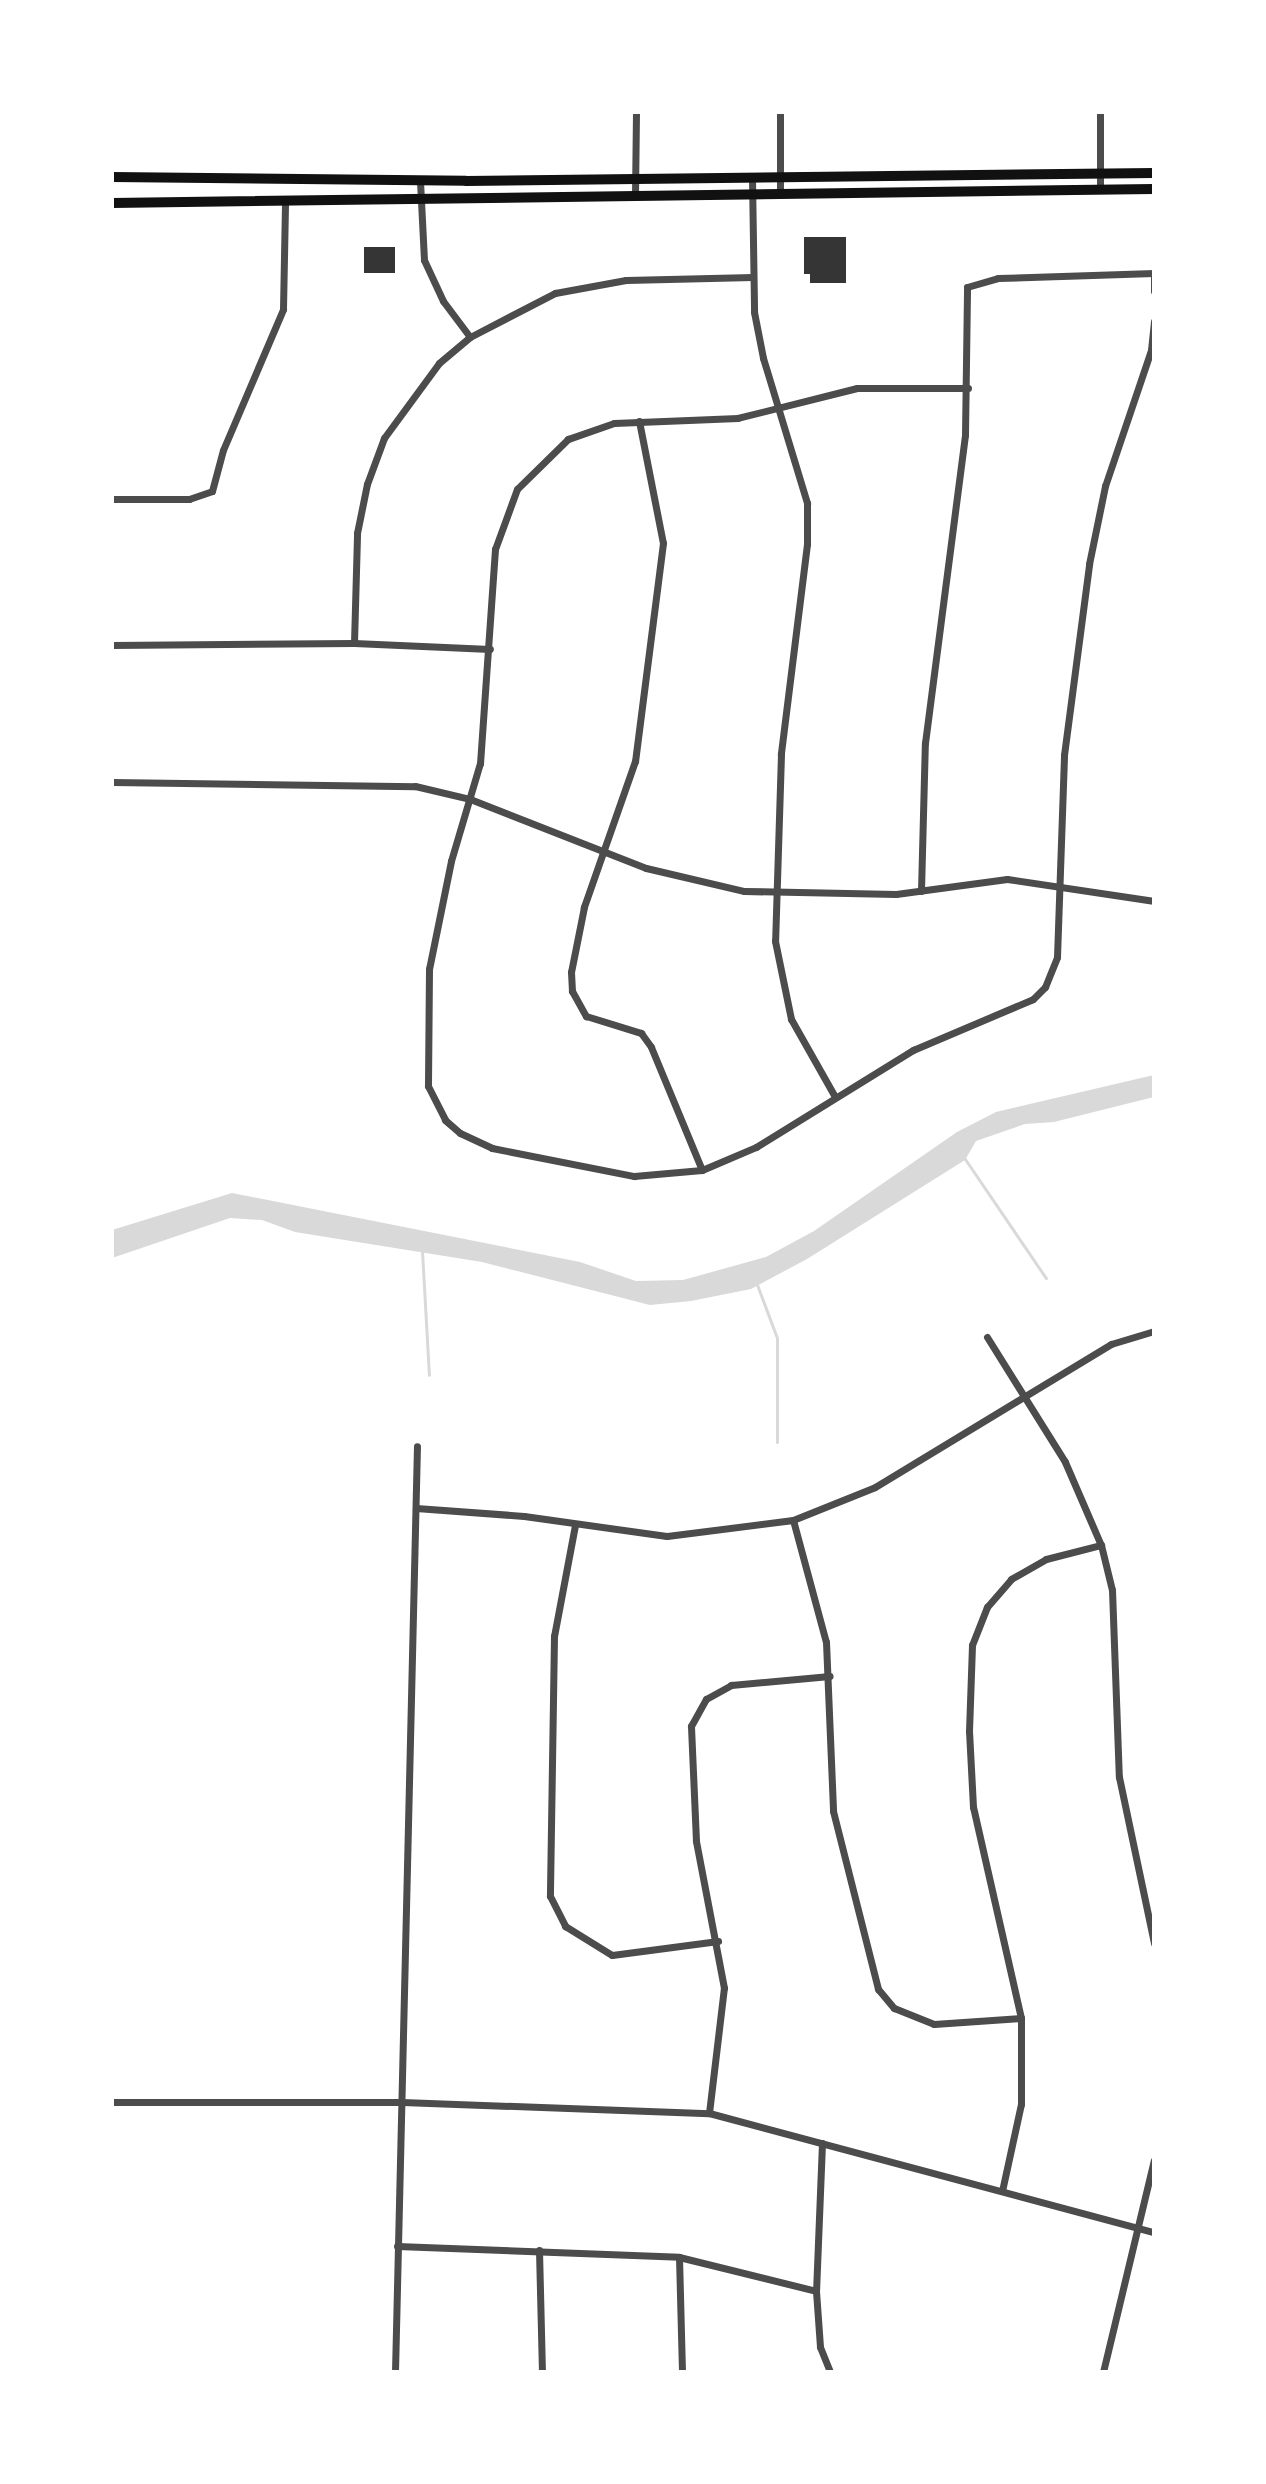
<!DOCTYPE html>
<html>
<head>
<meta charset="utf-8">
<style>
	body { margin:0 }
	#map { position:relative; width:1266px; height:2484px; overflow:hidden; background:#fff; font-family:Overpass,sans-serif }
	div>[style] { position:absolute }
	.water>* { inset:0; background:#d9d9d9 }
	.stream>* { height:3px; margin:-1.5px; padding:0 1.5px; transform-origin:1.5px; border-radius:1.5px; background:#d9d9d9 }
	.building>* { inset:0; background:#353535; transform-origin:0 0 }
	.minor>* { height:7px; margin:-3.5px; padding:0 3.5px; transform-origin:3.5px; border-radius:3.5px; background:#4c4c4c }
	.secondary>* { height:10px; margin:-5px; padding:0 5px; transform-origin:5px; border-radius:5px; background:#111 }
	span { translate:-50% -50%; white-space:nowrap; text-align:center; line-height:1.15; -webkit-text-stroke:8px #fff; paint-order:stroke }
	.frame { position:absolute; inset:0; border:114px solid #fff; pointer-events:none }
</style>
</head>
<body>
<div id="map">
	<div class="water">
		<div style="clip-path:polygon(1154px 1075px,1154px 1097px,1054px 1122px,1025px 1124px,976px 1141px,965px 1160px,807px 1259px,751px 1289px,691px 1301px,650px 1305px,482px 1262px,295px 1232px,262px 1220px,230px 1218px,112px 1258px,112px 1230px,232px 1193px,580px 1262px,636px 1281px,683px 1280px,766px 1257px,814px 1231px,957px 1132px,996px 1112px)"></div>
	</div>
	<div class="stream">
		<div style="left:965px;top:1159px;width:144px;rotate:55.8deg"></div>
		<div style="left:422px;top:1251px;width:124px;rotate:86.8deg"></div>
		<div style="left:756px;top:1282px;width:60px;rotate:69.4deg"></div>
		<div style="left:777px;top:1338px;width:104px;rotate:90deg"></div>
	</div>
	<div class="building">
		<div style="clip-path:polygon(804px 237px,846px 237px,846px 283px,810px 283px,810px 274px,804px 274px)"></div>
		<div style="left:395px;top:247px;width:26px;height:31px;rotate:90deg"></div>
	</div>
	<div class="minor">
		<div style="left:752px;top:178px;width:134px;rotate:89.1deg"></div>
		<div style="left:754px;top:312px;width:47px;rotate:78.9deg"></div>
		<div style="left:763px;top:358px;width:152px;rotate:73.1deg"></div>
		<div style="left:807px;top:503px;width:41px;rotate:90deg"></div>
		<div style="left:807px;top:544px;width:212px;rotate:97.1deg"></div>
		<div style="left:781px;top:754px;width:187px;rotate:91.8deg"></div>
		<div style="left:775px;top:941px;width:80px;rotate:78.4deg"></div>
		<div style="left:791px;top:1019px;width:87px;rotate:60.5deg"></div>
		<div style="left:420px;top:181px;width:79px;rotate:87.1deg"></div>
		<div style="left:424px;top:260px;width:45px;rotate:65.1deg"></div>
		<div style="left:443px;top:301px;width:45px;rotate:53.1deg"></div>
		<div style="left:1100px;top:189px;width:77px;rotate:-90deg"></div>
		<div style="left:780px;top:193px;width:81px;rotate:-90deg"></div>
		<div style="left:635px;top:195px;width:83px;rotate:-89.3deg"></div>
		<div style="left:1154px;top:273px;width:18px;rotate:90deg"></div>
		<div style="left:968px;top:388px;width:111px;rotate:180deg"></div>
		<div style="left:857px;top:388px;width:123px;rotate:165.9deg"></div>
		<div style="left:738px;top:418px;width:124px;rotate:177.7deg"></div>
		<div style="left:614px;top:423px;width:49px;rotate:160.8deg"></div>
		<div style="left:568px;top:439px;width:71px;rotate:135.6deg"></div>
		<div style="left:517px;top:489px;width:64px;rotate:110.1deg"></div>
		<div style="left:495px;top:549px;width:215px;rotate:94deg"></div>
		<div style="left:480px;top:763px;width:102px;rotate:106.5deg"></div>
		<div style="left:451px;top:861px;width:110px;rotate:101.5deg"></div>
		<div style="left:429px;top:969px;width:117px;rotate:90.5deg"></div>
		<div style="left:428px;top:1086px;width:38px;rotate:63deg"></div>
		<div style="left:445px;top:1120px;width:20px;rotate:41deg"></div>
		<div style="left:460px;top:1133px;width:35px;rotate:25deg"></div>
		<div style="left:492px;top:1148px;width:145px;rotate:11.2deg"></div>
		<div style="left:634px;top:1176px;width:68px;rotate:-5deg"></div>
		<div style="left:702px;top:1170px;width:59px;rotate:-23.1deg"></div>
		<div style="left:756px;top:1147px;width:185px;rotate:-31.7deg"></div>
		<div style="left:913px;top:1050px;width:130px;rotate:-23deg"></div>
		<div style="left:1033px;top:999px;width:17px;rotate:-45deg"></div>
		<div style="left:1045px;top:987px;width:32px;rotate:-68deg"></div>
		<div style="left:1057px;top:957px;width:202px;rotate:-88deg"></div>
		<div style="left:1064px;top:755px;width:193px;rotate:-82.5deg"></div>
		<div style="left:1089px;top:564px;width:80px;rotate:-78.4deg"></div>
		<div style="left:1105px;top:486px;width:144px;rotate:-71.3deg"></div>
		<div style="left:1151px;top:350px;width:29px;rotate:-84deg"></div>
		<div style="left:639px;top:421px;width:124px;rotate:78.9deg"></div>
		<div style="left:663px;top:543px;width:220px;rotate:97.3deg"></div>
		<div style="left:635px;top:761px;width:155px;rotate:109.3deg"></div>
		<div style="left:584px;top:907px;width:66px;rotate:101.3deg"></div>
		<div style="left:571px;top:972px;width:19px;rotate:87deg"></div>
		<div style="left:572px;top:991px;width:29px;rotate:61deg"></div>
		<div style="left:586px;top:1016px;width:58px;rotate:17.2deg"></div>
		<div style="left:641px;top:1033px;width:17px;rotate:54deg"></div>
		<div style="left:651px;top:1047px;width:133px;rotate:67.5deg"></div>
		<div style="left:112px;top:499px;width:77px"></div>
		<div style="left:189px;top:499px;width:24px;rotate:-19deg"></div>
		<div style="left:212px;top:491px;width:42px;rotate:-75deg"></div>
		<div style="left:223px;top:450px;width:153px;rotate:-66.9deg"></div>
		<div style="left:283px;top:309px;width:109px;rotate:-88.9deg"></div>
		<div style="left:354px;top:643px;width:110px;rotate:-88.4deg"></div>
		<div style="left:357px;top:533px;width:50px;rotate:-78.5deg"></div>
		<div style="left:367px;top:484px;width:49px;rotate:-69.7deg"></div>
		<div style="left:384px;top:438px;width:93px;rotate:-53.7deg"></div>
		<div style="left:439px;top:363px;width:40px;rotate:-40deg"></div>
		<div style="left:470px;top:337px;width:96px;rotate:-27.4deg"></div>
		<div style="left:555px;top:293px;width:72px;rotate:-10.4deg"></div>
		<div style="left:626px;top:280px;width:127px;rotate:-1.4deg"></div>
		<div style="left:112px;top:645px;width:242px;rotate:-0.5deg"></div>
		<div style="left:354px;top:643px;width:136px;rotate:2.5deg"></div>
		<div style="left:112px;top:782px;width:303px;rotate:0.8deg"></div>
		<div style="left:415px;top:786px;width:57px;rotate:13.3deg"></div>
		<div style="left:470px;top:799px;width:189px;rotate:21.4deg"></div>
		<div style="left:646px;top:868px;width:101px;rotate:13.2deg"></div>
		<div style="left:744px;top:891px;width:152px;rotate:1.1deg"></div>
		<div style="left:896px;top:894px;width:112px;rotate:-7.7deg"></div>
		<div style="left:1007px;top:879px;width:149px;rotate:8.5deg"></div>
		<div style="left:921px;top:891px;width:148px;rotate:-88.5deg"></div>
		<div style="left:925px;top:743px;width:311px;rotate:-82.6deg"></div>
		<div style="left:965px;top:435px;width:148px;rotate:-89.2deg"></div>
		<div style="left:967px;top:287px;width:32px;rotate:-16deg"></div>
		<div style="left:998px;top:278px;width:156px;rotate:-1.8deg"></div>
		<div style="left:987px;top:1337px;width:147px;rotate:58deg"></div>
		<div style="left:1065px;top:1462px;width:90px;rotate:66.6deg"></div>
		<div style="left:1101px;top:1545px;width:46px;rotate:76.3deg"></div>
		<div style="left:1112px;top:1590px;width:187px;rotate:87.9deg"></div>
		<div style="left:1119px;top:1777px;width:170px;rotate:78.1deg"></div>
		<div style="left:416px;top:1508px;width:108px;rotate:4.2deg"></div>
		<div style="left:524px;top:1516px;width:144px;rotate:8deg"></div>
		<div style="left:667px;top:1536px;width:127px;rotate:-7.2deg"></div>
		<div style="left:793px;top:1520px;width:88px;rotate:-21.9deg"></div>
		<div style="left:875px;top:1487px;width:276px;rotate:-31.2deg"></div>
		<div style="left:1111px;top:1344px;width:45px;rotate:-16.8deg"></div>
		<div style="left:793px;top:1520px;width:126px;rotate:74.9deg"></div>
		<div style="left:826px;top:1642px;width:169px;rotate:87.6deg"></div>
		<div style="left:833px;top:1811px;width:184px;rotate:75.8deg"></div>
		<div style="left:878px;top:1989px;width:25px;rotate:50deg"></div>
		<div style="left:894px;top:2008px;width:43px;rotate:21.8deg"></div>
		<div style="left:934px;top:2024px;width:87px;rotate:-3.9deg"></div>
		<div style="left:575px;top:1525px;width:113px;rotate:100.7deg"></div>
		<div style="left:554px;top:1636px;width:260px;rotate:90.9deg"></div>
		<div style="left:550px;top:1896px;width:34px;rotate:63deg"></div>
		<div style="left:565px;top:1926px;width:55px;rotate:31.7deg"></div>
		<div style="left:612px;top:1955px;width:107px;rotate:-7.5deg"></div>
		<div style="left:112px;top:2102px;width:290px"></div>
		<div style="left:402px;top:2102px;width:307px;rotate:2.1deg"></div>
		<div style="left:709px;top:2113px;width:461px;rotate:15deg"></div>
		<div style="left:709px;top:2113px;width:126px;rotate:-83.2deg"></div>
		<div style="left:724px;top:1988px;width:150px;rotate:-100.8deg"></div>
		<div style="left:696px;top:1841px;width:115px;rotate:-92.5deg"></div>
		<div style="left:691px;top:1726px;width:31px;rotate:-61deg"></div>
		<div style="left:706px;top:1699px;width:29px;rotate:-29deg"></div>
		<div style="left:731px;top:1685px;width:99px;rotate:-5.2deg"></div>
		<div style="left:822px;top:2143px;width:148px;rotate:92.3deg"></div>
		<div style="left:816px;top:2291px;width:56px;rotate:85.9deg"></div>
		<div style="left:820px;top:2347px;width:27px;rotate:68deg"></div>
		<div style="left:1002px;top:2191px;width:89px;rotate:-77.7deg"></div>
		<div style="left:1021px;top:2104px;width:86px;rotate:-90deg"></div>
		<div style="left:1021px;top:2018px;width:216px;rotate:-102.8deg"></div>
		<div style="left:973px;top:1807px;width:76px;rotate:-93deg"></div>
		<div style="left:969px;top:1731px;width:86px;rotate:-88deg"></div>
		<div style="left:972px;top:1645px;width:41px;rotate:-68.5deg"></div>
		<div style="left:987px;top:1607px;width:37px;rotate:-49deg"></div>
		<div style="left:1011px;top:1579px;width:40px;rotate:-29.7deg"></div>
		<div style="left:1046px;top:1559px;width:57px;rotate:-14.3deg"></div>
		<div style="left:397px;top:2246px;width:282px;rotate:2.2deg"></div>
		<div style="left:679px;top:2257px;width:141px;rotate:13.9deg"></div>
		<div style="left:539px;top:2250px;width:122px;rotate:88.6deg"></div>
		<div style="left:679px;top:2257px;width:115px;rotate:88.5deg"></div>
		<div style="left:395px;top:2372px;width:926px;rotate:-88.64deg"></div>
		<div style="left:1103px;top:2372px;width:218px;rotate:-76.5deg"></div>
	</div>
	<div class="secondary">
		<div style="left:112px;top:177px;width:354px;rotate:0.6deg"></div>
		<div style="left:466px;top:181px;width:688px;rotate:-0.67deg"></div>
		<div style="left:112px;top:203px;width:1042px;rotate:-0.77deg"></div>
	</div>
	<div class="frame"></div>
</div>
</body>
</html>
